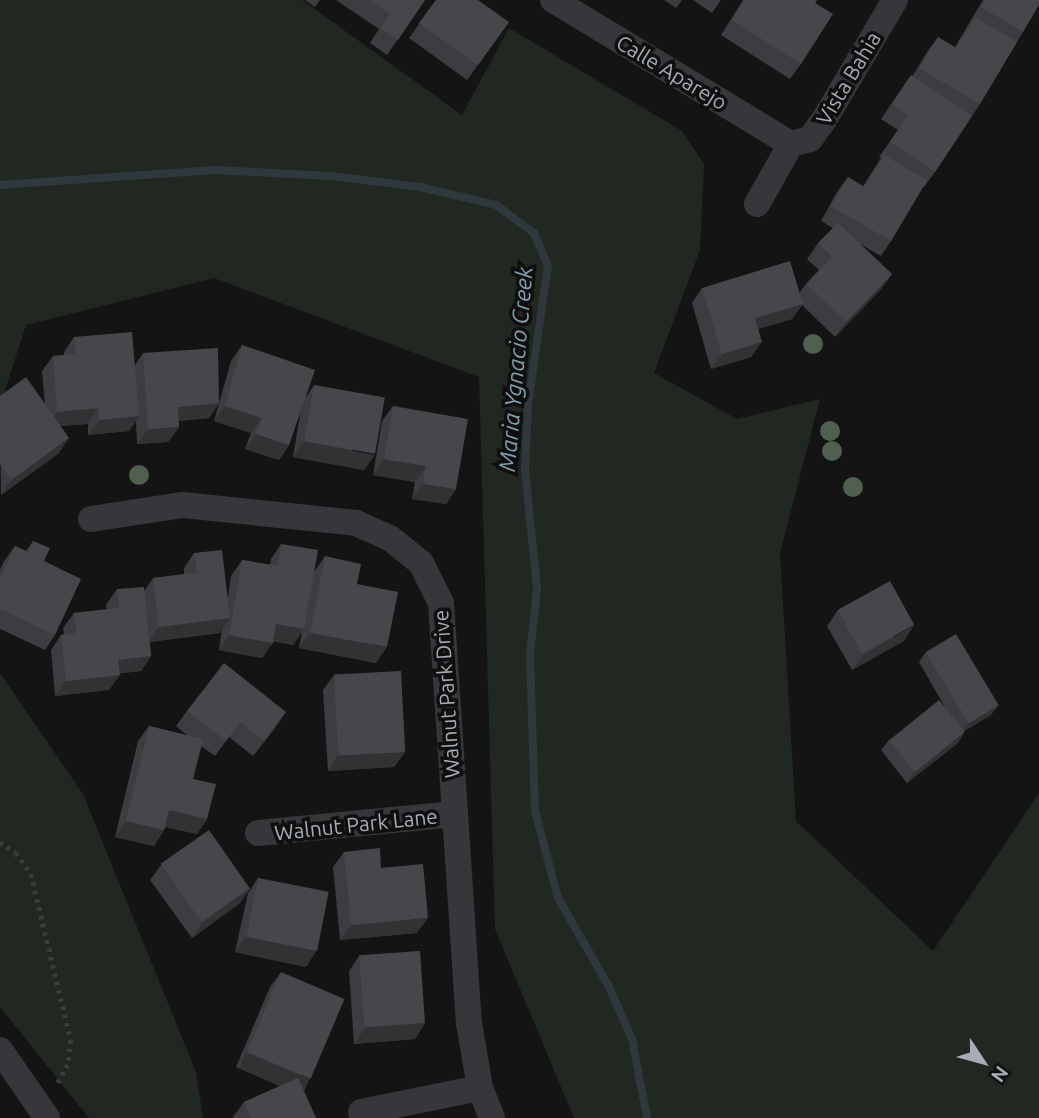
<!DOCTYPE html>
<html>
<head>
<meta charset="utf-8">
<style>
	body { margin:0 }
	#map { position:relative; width:1039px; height:1118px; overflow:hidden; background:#141415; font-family:Ubuntu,sans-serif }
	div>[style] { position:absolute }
	.green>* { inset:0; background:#212821 }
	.stream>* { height:8px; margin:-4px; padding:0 4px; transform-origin:4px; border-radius:4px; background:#2f393d }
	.path>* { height:4.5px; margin-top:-2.25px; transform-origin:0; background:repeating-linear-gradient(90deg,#3b3e41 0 3.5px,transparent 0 8.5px) }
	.minor>* { height:26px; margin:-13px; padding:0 13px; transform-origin:13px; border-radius:13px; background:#35373a }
	.trees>* { width:20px; height:20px; margin:-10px; border-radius:50%; background:#515f50 }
	.wall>* { inset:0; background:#3c3d40 }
	.shaded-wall>* { inset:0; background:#313234; transform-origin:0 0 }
	.building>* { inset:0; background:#46474a; transform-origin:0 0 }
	span { translate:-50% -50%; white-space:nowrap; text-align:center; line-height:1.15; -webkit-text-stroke:7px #0f0f10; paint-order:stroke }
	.street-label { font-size:21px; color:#a7adb4 }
	.water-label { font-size:23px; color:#81a0ac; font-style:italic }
	.north { position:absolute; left:948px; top:1027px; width:70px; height:70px; -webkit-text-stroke:5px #0f0f10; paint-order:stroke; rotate:126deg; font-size:19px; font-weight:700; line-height:28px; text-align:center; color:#a7adb4 }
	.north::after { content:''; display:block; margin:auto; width:24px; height:32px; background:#a7adb4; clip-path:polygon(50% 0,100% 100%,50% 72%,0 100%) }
</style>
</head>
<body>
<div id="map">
	<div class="green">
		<div style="clip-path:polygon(0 0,302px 0,462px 115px,509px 28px,682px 131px,704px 164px,700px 250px,654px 373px,737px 419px,820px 399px,780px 553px,796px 821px,933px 951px,1039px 793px,1039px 1118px,574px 1118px,495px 929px,479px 377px,214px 278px,26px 325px,0 406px)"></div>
		<div style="clip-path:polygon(0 673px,83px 794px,196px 1072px,203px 1118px,89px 1118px,0 1007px)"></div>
	</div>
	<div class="stream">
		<div style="left:0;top:185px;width:215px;rotate:-4deg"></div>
		<div style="left:214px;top:170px;width:117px;rotate:2.9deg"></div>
		<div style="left:331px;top:176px;width:90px;rotate:7deg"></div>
		<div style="left:420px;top:187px;width:78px;rotate:13.3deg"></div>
		<div style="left:496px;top:205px;width:47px;rotate:36.4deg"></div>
		<div style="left:534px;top:233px;width:36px;rotate:67deg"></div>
		<div style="left:548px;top:266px;width:140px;rotate:98.2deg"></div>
		<div style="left:528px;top:405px;width:65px;rotate:92.6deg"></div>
		<div style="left:525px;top:470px;width:120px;rotate:84.2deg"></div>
		<div style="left:537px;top:589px;width:65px;rotate:96.1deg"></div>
		<div style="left:530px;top:654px;width:157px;rotate:88.2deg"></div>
		<div style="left:535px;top:811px;width:90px;rotate:75.2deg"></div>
		<div style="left:558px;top:898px;width:100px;rotate:60.1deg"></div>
		<div style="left:608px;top:985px;width:59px;rotate:66deg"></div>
		<div style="left:632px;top:1039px;width:80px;rotate:79.2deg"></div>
	</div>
	<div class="path">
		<div style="left:0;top:842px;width:19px;rotate:35deg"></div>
		<div style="left:16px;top:853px;width:26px;rotate:54deg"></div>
		<div style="left:31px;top:874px;width:171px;rotate:76.5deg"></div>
		<div style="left:71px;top:1040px;width:25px;rotate:97deg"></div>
		<div style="left:68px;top:1065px;width:23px;rotate:119deg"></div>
	</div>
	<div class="minor">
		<div style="left:553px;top:0;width:278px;rotate:31.2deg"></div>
		<div style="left:791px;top:144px;width:20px;rotate:-15deg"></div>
		<div style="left:810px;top:139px;width:24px;rotate:-54deg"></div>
		<div style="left:824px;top:120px;width:139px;rotate:-59.4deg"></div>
		<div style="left:757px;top:204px;width:69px;rotate:-60.5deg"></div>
		<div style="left:91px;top:519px;width:93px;rotate:-8.7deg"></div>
		<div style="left:183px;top:505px;width:174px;rotate:5.9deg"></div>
		<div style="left:356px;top:523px;width:37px;rotate:24deg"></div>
		<div style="left:390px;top:538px;width:40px;rotate:39deg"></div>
		<div style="left:421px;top:563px;width:45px;rotate:63.4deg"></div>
		<div style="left:441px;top:603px;width:421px;rotate:86.2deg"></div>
		<div style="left:469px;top:1023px;width:66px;rotate:80.4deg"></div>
		<div style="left:480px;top:1088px;width:32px;rotate:68deg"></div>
		<div style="left:258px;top:833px;width:198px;rotate:-5.5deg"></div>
		<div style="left:0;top:1050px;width:83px;rotate:55.3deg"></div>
		<div style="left:361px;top:1112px;width:121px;rotate:-11.4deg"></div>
	</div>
	<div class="trees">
		<div style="left:813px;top:344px"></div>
		<div style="left:830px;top:431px"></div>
		<div style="left:832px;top:451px"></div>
		<div style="left:139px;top:475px"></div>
		<div style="left:853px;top:487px"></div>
	</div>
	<div class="wall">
		<div style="clip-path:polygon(305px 0,320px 0,315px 7px)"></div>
		<div style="clip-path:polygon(336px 0,425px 0,387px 55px,370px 43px,379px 29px)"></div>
		<div style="clip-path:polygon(436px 0,509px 22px,467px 80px,409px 38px)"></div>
		<div style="clip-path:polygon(664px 0,682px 0,676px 8px)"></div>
		<div style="clip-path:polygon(693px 0,721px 0,712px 13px)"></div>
		<div style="clip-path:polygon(743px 0,817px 0,815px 3px,801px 64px,790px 79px,721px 35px)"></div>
		<div style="clip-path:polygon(983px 0,1039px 0,1023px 32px,980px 104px,935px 172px,924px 187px,923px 187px,891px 241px,881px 256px,860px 244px,892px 274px,881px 289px,835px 337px,802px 305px,792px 319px,758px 329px,751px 357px,711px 369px,692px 303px,702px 288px,799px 293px,806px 284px,819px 270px,807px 259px,818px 243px,833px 228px,821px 221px,837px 192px,848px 177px,863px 186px,881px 158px,879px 157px,898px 130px,881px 119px,911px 75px,912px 77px,927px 52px,938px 37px,955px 47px)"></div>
		<div style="clip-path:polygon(74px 337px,135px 365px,143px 353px,219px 403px,209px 418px,179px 421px,179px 427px,168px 442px,137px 444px,136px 421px,129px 431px,88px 435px,88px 424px,61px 426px,59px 453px,1px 495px,0 396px,45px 404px,42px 371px,53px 356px,64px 355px,64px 352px)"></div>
		<div style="clip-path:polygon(242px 345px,306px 397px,314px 385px,364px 470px,293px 457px,301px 409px,289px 445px,279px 460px,245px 449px,251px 433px,214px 421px,231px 361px)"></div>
		<div style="clip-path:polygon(393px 406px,456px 489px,446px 504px,412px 499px,415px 482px,373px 475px,382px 421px)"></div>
		<div style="clip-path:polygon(33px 541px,44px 561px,55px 635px,45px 650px,0 629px,0 570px,4px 561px,15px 546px,26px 551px)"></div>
		<div style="clip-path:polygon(281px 544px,314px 572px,325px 556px,357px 584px,376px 663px,299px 648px,302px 632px,293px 645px,273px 641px,262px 658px,219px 650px,222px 629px,220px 633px,150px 642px,151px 656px,141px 671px,120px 673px,109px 690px,55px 696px,51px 650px,61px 635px,64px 634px,63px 628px,74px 613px,107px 609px,106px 605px,117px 589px,145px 590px,153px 578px,184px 574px,184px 568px,194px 553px,228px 598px,231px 576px,242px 560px,270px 565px,271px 559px)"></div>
		<div style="clip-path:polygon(838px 610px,904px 641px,852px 670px,827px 626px)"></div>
		<div style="clip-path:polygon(926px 652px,991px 715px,964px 731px,958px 743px,907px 783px,881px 750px,889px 740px,946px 709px,919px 662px)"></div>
		<div style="clip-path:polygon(334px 675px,405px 752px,394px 767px,328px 771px,323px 690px)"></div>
		<div style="clip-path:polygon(187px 711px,276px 727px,253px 756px,229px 737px,215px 756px,201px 746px,193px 779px,207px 819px,197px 834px,165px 827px,164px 830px,154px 846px,115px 837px,138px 741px,149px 726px,188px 736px,176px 726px)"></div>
		<div style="clip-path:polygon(344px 852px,381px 868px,417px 933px,340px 940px,333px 867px)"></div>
		<div style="clip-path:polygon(161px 865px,250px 888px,240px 903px,192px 938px,150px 880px)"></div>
		<div style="clip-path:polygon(258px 878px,316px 951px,306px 967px,235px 952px,248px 893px)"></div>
		<div style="clip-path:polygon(359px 956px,425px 1023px,415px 1039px,354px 1044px,349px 971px)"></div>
		<div style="clip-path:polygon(281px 972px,303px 1089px,316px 1118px,234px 1118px,233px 1117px,244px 1102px,280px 1086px,236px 1067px,270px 987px)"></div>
	</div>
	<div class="shaded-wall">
		<div style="clip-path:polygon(892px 274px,881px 289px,835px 337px,846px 322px)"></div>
		<div style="clip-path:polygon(803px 304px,792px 319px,745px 333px,755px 318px)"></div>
		<div style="clip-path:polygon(762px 342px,751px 357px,711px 369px,722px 354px)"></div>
		<div style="clip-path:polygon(219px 403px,209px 418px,167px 422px,178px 407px)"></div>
		<div style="clip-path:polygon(225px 406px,262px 418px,251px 433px,214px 421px)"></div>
		<div style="clip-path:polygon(98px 408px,88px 424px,47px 427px,57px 412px)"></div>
		<div style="clip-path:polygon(139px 416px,129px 431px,88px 435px,99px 420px)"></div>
		<div style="clip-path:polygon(179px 427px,168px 442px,137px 444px,148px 429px)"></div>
		<div style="clip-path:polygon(256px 434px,289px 445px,279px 460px,245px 449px)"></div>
		<div style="clip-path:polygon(69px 438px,59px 453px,1px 495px,11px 480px)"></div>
		<div style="clip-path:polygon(303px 441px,375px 455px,364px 470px,293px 457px)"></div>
		<div style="clip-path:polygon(384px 459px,426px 466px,415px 482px,373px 475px)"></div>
		<div style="clip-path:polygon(423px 484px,456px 489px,446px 504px,412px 499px)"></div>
		<div style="clip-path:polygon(230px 618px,220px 633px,148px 642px,159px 627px)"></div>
		<div style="clip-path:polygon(276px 624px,304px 629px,293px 645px,265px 640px)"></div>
		<div style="clip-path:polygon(914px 625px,904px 641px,852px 670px,863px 655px)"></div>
		<div style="clip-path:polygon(310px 633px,387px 647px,376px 663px,299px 648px)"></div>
		<div style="clip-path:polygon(229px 635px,273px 643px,262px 658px,219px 650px)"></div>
		<div style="clip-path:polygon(151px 656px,141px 671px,108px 675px,118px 660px)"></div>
		<div style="clip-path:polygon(120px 675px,109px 690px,55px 696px,66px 681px)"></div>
		<div style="clip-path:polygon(999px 705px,991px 715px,961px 733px,968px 723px)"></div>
		<div style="clip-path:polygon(286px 712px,276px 727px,253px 756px,264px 741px)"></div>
		<div style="clip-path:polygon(965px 732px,958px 743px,907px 783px,914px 772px)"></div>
		<div style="clip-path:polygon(405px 752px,394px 767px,328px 771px,338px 755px)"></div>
		<div style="clip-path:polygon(169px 810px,207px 819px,197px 834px,159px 825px)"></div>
		<div style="clip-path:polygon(126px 821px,164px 830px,154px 846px,115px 837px)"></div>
		<div style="clip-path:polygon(250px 888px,240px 903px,192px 938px,202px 923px)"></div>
		<div style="clip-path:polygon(428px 918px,417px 933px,340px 940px,351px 925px)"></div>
		<div style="clip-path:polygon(246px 937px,316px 951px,306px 967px,235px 952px)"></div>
		<div style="clip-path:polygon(425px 1023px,415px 1039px,354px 1044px,365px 1028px)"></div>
		<div style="left:246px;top:1052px;width:69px;height:18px;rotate:23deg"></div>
	</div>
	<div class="building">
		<div style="clip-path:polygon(369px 0,425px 0,398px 40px,380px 28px,390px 14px)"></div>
		<div style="clip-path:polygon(436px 0,478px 0,509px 22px,478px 65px,419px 23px)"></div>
		<div style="clip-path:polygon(744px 0,817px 0,815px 3px,833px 14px,801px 64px,732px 20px)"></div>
		<div style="clip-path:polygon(985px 0,1039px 0,1039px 5px,1023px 32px,981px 7px)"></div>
		<div style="clip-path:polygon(975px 17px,1017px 42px,980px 104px,919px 68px,938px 37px,956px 48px)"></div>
		<div style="clip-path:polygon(911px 75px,972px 116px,935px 172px,890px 142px,908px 115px,892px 104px)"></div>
		<div style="clip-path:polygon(884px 155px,927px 180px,891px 241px,831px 206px,848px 177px,864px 187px)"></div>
		<div style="clip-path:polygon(838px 223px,892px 274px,846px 322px,806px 284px,832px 257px,818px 243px)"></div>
		<div style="clip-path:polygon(790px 261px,803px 304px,755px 318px,762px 342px,722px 354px,702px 288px)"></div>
		<div style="clip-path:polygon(132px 332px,139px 416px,99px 420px,98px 408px,57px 412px,53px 356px,76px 354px,74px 337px)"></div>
		<div style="clip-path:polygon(242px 345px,315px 370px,289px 445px,256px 434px,262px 418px,225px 406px)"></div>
		<div style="clip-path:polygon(218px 348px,219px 403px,178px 407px,179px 427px,148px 429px,143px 353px)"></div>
		<div style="clip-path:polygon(26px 377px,69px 438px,11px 480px,0 464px,0 396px)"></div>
		<div style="left:314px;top:385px;width:72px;height:57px;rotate:10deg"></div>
		<div style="clip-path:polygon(393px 406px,468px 419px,456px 489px,423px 484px,426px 466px,384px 459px)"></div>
		<div style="clip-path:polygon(33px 541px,50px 548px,44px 561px,81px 579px,55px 635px,0 609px,0 578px,15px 546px,28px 552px)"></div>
		<div style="clip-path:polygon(281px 544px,318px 550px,304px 629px,276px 624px,273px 643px,229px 635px,242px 560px,278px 566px)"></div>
		<div style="clip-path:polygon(222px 550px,230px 618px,159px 627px,153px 578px,197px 573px,194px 553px)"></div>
		<div style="clip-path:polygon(325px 556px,361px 564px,357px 584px,398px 592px,387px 647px,310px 633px)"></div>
		<div style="left:890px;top:581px;width:50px;height:60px;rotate:61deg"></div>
		<div style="clip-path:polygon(144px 587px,151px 656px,118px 660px,120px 675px,66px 681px,61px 635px,76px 633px,74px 613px,119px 608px,117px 589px)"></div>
		<div style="left:956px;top:634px;width:83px;height:35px;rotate:59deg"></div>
		<div style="clip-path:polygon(224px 663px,286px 712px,264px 741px,240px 722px,226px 741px,187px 711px)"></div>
		<div style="left:401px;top:671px;width:81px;height:67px;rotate:87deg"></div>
		<div style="left:939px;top:700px;width:41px;height:64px;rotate:51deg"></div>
		<div style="clip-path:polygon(149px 726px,203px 739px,193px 779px,216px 784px,207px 819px,169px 810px,164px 830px,126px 821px)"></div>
		<div style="left:209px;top:830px;width:71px;height:59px;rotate:55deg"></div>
		<div style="clip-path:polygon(380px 848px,381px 868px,423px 864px,428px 918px,351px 925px,344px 852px)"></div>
		<div style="left:258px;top:878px;width:72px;height:60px;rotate:11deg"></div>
		<div style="left:420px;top:951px;width:72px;height:61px;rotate:86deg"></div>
		<div style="left:281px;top:972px;width:69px;height:87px;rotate:23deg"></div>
		<div style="clip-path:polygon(298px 1078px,316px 1118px,251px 1118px,244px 1102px)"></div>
	</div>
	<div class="street-label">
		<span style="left:672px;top:72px;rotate:31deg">Calle Aparejo</span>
		<span style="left:848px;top:78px;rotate:-59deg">Vista Bahia</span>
		<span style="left:446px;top:694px;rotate:-94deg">Walnut Park Drive</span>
		<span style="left:356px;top:824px;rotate:-6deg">Walnut Park Lane</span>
	</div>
	<div class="water-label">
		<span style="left:516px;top:369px;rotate:-85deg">Maria Ygnacio Creek</span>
	</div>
	<div class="north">N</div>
</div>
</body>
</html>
